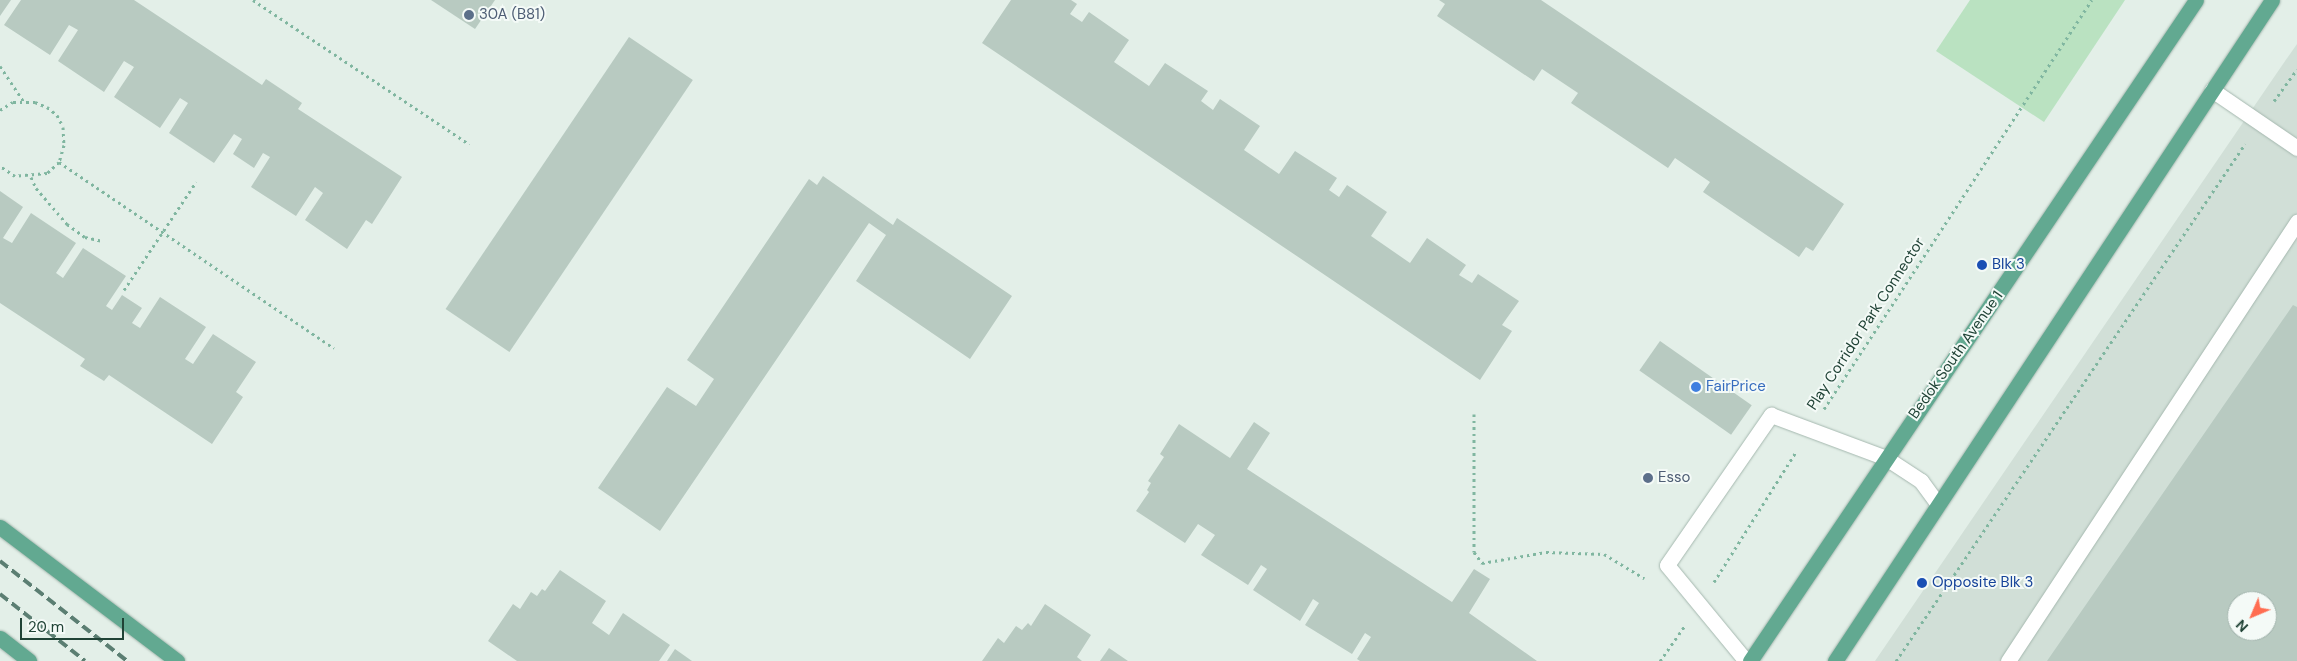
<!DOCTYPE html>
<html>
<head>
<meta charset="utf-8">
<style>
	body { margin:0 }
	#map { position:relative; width:2297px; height:661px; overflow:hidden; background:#e3efe8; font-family:"DM Sans",sans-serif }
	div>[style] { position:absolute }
	.built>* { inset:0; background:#d1dfd7 }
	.green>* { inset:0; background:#bae2c1 }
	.building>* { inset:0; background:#b8cac1; transform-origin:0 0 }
	.path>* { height:3px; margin-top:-1.5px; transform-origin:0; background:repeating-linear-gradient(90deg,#80b6a0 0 2.5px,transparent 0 6.5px) }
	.roads { filter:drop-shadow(0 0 1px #a5b8af) drop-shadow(0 0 1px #a5b8af) }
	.minor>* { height:15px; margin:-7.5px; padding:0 7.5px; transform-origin:7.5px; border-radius:7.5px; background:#fff }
	.major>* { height:15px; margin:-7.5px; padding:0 7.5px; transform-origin:7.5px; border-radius:7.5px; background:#62a991 }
	.rail>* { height:4px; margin-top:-2px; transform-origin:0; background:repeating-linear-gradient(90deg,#5b7e72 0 10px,transparent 0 15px) }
	.dots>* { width:14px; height:14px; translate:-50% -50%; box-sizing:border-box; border:2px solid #f4faf7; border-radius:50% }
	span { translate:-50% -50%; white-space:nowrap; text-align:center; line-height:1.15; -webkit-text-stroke:4px #f4faf7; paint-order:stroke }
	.service-label { font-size:15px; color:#4e5e75 }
	.left { translate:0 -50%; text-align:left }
	.transit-label { font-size:15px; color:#164399 }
	.street-label { font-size:15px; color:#204336 }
	.shop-label { font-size:15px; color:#366cbe }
	.north { position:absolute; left:2227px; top:591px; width:50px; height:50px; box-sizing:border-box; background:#f4faf7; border:1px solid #9fb1aa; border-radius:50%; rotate:225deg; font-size:14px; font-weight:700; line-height:20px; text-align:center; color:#204336 }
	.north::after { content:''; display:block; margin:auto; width:18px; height:22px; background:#ff6d51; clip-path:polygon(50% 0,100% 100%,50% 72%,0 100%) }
	.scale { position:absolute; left:20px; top:618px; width:104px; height:22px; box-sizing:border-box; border:2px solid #204336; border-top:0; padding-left:6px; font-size:15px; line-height:18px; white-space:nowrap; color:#204336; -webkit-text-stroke:4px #f4faf7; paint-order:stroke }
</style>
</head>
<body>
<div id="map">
	<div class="built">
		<div style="clip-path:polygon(evenodd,2297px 44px,2297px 661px,1875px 661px,2283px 64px,2297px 44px,2237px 601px,2267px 601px,2267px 631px,2237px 631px,2237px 601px)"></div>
	</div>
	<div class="green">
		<div style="clip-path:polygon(1970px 0,2125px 0,2044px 122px,1936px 51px)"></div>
	</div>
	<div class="building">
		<div style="clip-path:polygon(0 0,11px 0,0 16px)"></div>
		<div style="clip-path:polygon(21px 0,134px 0,262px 85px,266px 79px,302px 103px,298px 109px,402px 177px,372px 224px,366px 220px,347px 249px,305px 220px,323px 193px,315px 187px,296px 216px,251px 187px,270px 157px,263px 153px,254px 168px,233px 154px,242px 139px,234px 134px,214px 163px,169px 133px,188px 103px,180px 98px,160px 128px,114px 97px,134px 67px,124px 61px,104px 92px,58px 61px,78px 30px,69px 25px,50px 55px,4px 25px)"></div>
		<div style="clip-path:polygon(431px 0,495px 0,475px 29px)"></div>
		<div style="clip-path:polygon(1011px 0,1071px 0,1077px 4px,1070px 14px,1082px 22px,1089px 12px,1129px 40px,1114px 62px,1149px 86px,1165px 63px,1208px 91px,1201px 101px,1213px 110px,1220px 99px,1260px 126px,1244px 150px,1279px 174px,1295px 151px,1337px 178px,1329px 190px,1339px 197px,1347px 185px,1387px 212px,1371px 236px,1410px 263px,1427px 238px,1466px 265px,1459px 275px,1472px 283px,1478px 274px,1519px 301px,1502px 325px,1512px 331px,1480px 380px,982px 43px)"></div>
		<div style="clip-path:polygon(1439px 0,1541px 0,1844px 204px,1813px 251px,1806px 247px,1799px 257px,1703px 192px,1710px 182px,1675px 158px,1668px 168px,1571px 103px,1578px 93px,1542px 69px,1534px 81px,1437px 16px,1445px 4px)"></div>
		<div style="left:629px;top:37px;width:77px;height:328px;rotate:34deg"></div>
		<div style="clip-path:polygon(823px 176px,893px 225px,897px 218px,1012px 296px,970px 359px,856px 281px,886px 235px,869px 223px,660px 531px,598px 488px,667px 387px,696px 406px,714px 379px,687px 360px,809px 179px,817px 185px)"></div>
		<div style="clip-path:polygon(0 191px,23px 207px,3px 238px,12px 243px,31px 213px,76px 243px,56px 273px,63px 278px,83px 248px,126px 276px,106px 306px,112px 310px,122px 295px,142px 308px,132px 323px,140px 328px,160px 297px,206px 327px,185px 359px,193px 364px,213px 334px,256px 362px,236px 392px,243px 397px,212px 444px,109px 375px,104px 381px,80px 366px,85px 359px,0 303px)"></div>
		<div style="clip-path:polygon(evenodd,2293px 305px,2297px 307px,2297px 661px,2047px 661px,2293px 305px,2237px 601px,2267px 601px,2267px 631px,2237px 631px,2237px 601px)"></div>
		<div style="left:1660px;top:341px;width:112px;height:36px;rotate:35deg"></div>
		<div style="clip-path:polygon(1254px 422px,1270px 433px,1247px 469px,1452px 602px,1474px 569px,1490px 579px,1469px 613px,1537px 661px,1360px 661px,1357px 659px,1371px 637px,1365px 633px,1352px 654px,1305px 625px,1319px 603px,1313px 599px,1300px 621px,1253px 590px,1267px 569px,1261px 565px,1248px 585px,1201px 555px,1215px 535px,1198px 524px,1185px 543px,1136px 511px,1149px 492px,1147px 490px,1151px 483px,1148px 481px,1164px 457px,1160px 454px,1179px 424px,1230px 458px)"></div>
		<div style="clip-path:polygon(560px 570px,606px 601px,592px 623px,609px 635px,623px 613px,670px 645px,659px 661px,517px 661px,488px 641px,513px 604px,520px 609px,531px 592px,537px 596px,542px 589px,545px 591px)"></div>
		<div style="clip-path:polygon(1045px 604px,1091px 635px,1077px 657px,1082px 661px,982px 661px,998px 638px,1004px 643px,1016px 626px,1022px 630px,1028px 623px,1031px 626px)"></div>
		<div style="clip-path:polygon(1109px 648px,1128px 661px,1100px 661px)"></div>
		<div style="clip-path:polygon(675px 649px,692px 661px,667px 661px)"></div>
	</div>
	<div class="path">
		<div style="left:253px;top:0;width:260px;rotate:33.7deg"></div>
		<div style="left:0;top:66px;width:43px;rotate:56.3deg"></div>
		<div style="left:2274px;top:101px;width:39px;rotate:-54deg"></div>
		<div style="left:0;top:110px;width:15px;rotate:-32deg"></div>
		<div style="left:13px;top:102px;width:22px"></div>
		<div style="left:35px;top:102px;width:13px;rotate:23deg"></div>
		<div style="left:47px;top:107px;width:13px;rotate:39deg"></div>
		<div style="left:57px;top:115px;width:13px;rotate:63deg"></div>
		<div style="left:63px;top:127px;width:18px;rotate:87deg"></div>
		<div style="left:64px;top:145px;width:18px;rotate:106deg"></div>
		<div style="left:59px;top:162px;width:16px;rotate:137deg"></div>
		<div style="left:47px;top:173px;width:32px;rotate:175deg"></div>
		<div style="left:15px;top:176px;width:18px;rotate:-146deg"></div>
		<div style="left:59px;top:162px;width:332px;rotate:34.1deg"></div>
		<div style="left:31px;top:177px;width:12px;rotate:66deg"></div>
		<div style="left:36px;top:188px;width:48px;rotate:49.3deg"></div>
		<div style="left:67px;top:224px;width:22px;rotate:36deg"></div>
		<div style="left:85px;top:237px;width:17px;rotate:13deg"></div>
		<div style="left:124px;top:290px;width:130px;rotate:-56.3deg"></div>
		<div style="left:1824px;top:409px;width:489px;rotate:-56.8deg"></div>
		<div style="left:1474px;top:414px;width:138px;rotate:90deg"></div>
		<div style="left:1474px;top:552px;width:14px;rotate:54deg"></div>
		<div style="left:1482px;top:563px;width:65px;rotate:-9.8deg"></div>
		<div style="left:1546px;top:552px;width:58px;rotate:2deg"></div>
		<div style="left:1604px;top:554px;width:47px;rotate:31deg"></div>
		<div style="left:1714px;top:582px;width:154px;rotate:-57.8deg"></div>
		<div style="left:1660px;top:661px;width:42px;rotate:-54.8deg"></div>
		<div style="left:1896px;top:661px;width:624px;rotate:-55.98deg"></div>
	</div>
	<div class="roads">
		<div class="minor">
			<div style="left:2212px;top:90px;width:103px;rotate:34.3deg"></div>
			<div style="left:1746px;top:661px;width:124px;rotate:-129.5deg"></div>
			<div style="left:1667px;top:565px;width:183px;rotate:-55.3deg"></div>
			<div style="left:1771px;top:415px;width:123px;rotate:20.5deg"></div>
			<div style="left:1886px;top:458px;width:42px;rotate:33.3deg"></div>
			<div style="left:1921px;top:481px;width:29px;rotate:54deg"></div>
			<div style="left:2008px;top:661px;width:526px;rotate:-56.64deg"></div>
		</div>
		<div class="major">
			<div style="left:0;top:527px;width:222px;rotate:37.1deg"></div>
			<div style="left:0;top:638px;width:37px;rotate:38deg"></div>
			<div style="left:1750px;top:661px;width:797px;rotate:-55.99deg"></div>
			<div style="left:1835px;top:661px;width:792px;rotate:-56.53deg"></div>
		</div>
	</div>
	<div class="rail">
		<div style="left:0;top:561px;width:162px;rotate:38.2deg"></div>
		<div style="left:0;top:594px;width:108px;rotate:38.2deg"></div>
	</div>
	<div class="dots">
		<div style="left:469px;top:15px;background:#5c6f8a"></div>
		<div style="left:1982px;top:265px;background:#1a4fb4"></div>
		<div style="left:1696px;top:387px;background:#3f7fe0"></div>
		<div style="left:1648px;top:478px;background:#5c6f8a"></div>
		<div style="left:1922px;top:583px;background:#1a4fb4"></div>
	</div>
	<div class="service-label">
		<span class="left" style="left:479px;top:15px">30A (B81)</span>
		<span class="left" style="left:1658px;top:478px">Esso</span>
	</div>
	<div class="transit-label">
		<span class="left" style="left:1992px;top:265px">Blk 3</span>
		<span class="left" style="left:1932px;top:583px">Opposite Blk 3</span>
	</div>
	<div class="street-label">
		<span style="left:1866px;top:324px;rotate:-57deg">Play Corridor Park Connector</span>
		<span style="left:1956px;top:355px;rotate:-55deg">Bedok South Avenue 1</span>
	</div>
	<div class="shop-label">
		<span class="left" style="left:1706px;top:387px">FairPrice</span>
	</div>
	<div class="north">N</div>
	<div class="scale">20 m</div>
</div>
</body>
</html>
